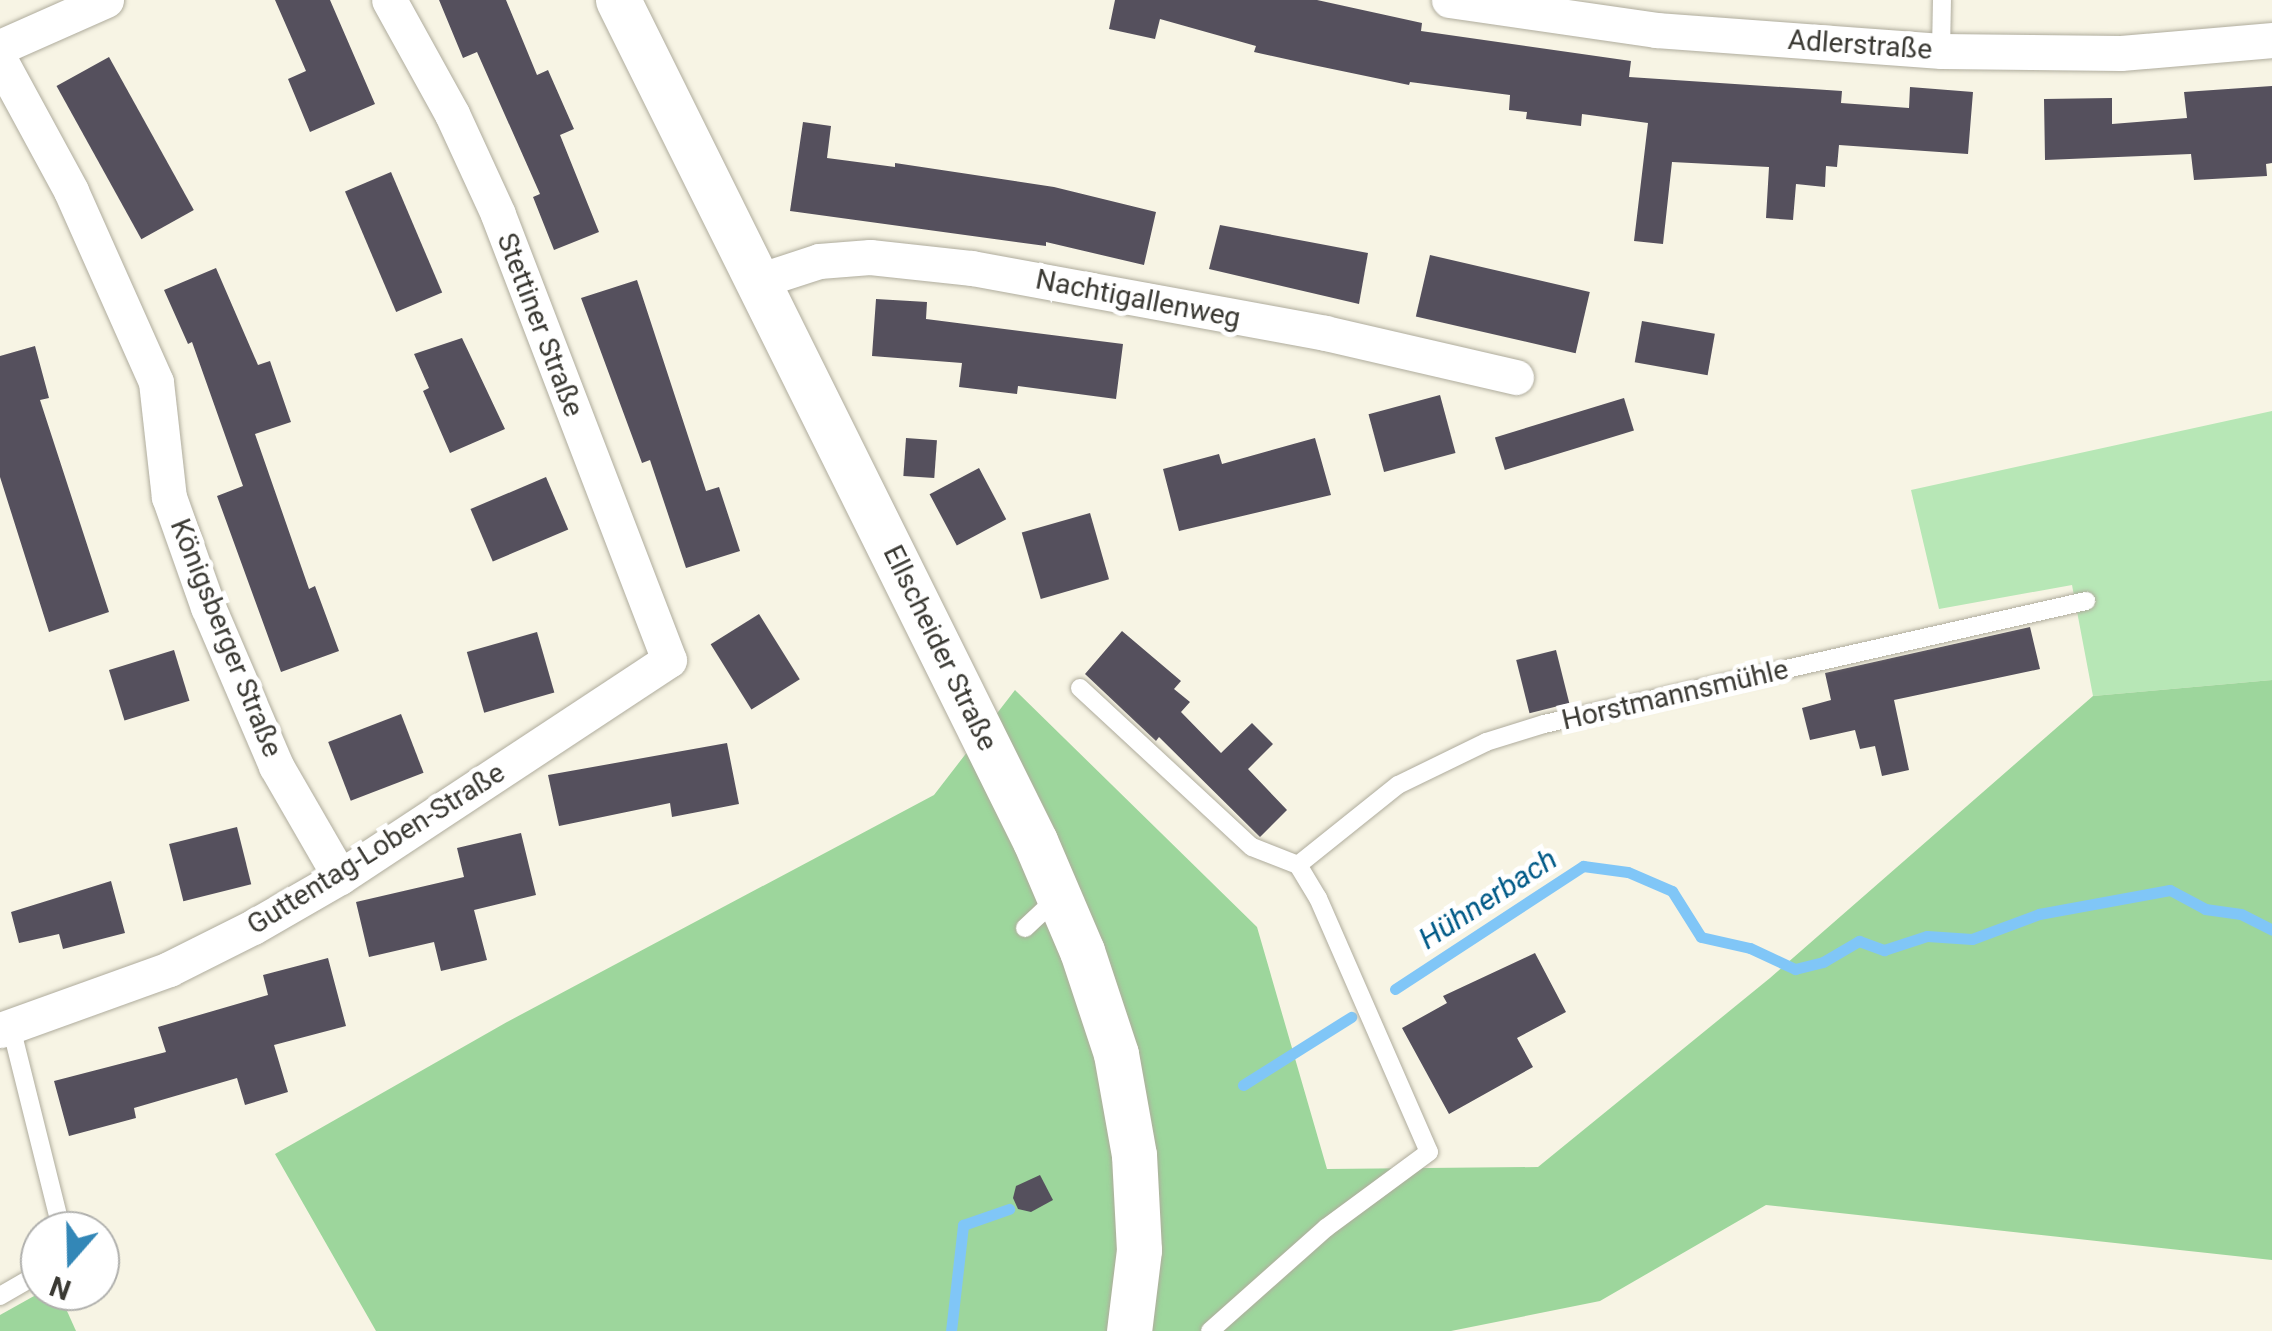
<!DOCTYPE html>
<html>
<head>
<meta charset="utf-8">
<style>
	body { margin:0 }
	#map { position:relative; width:2272px; height:1331px; overflow:hidden; background:#f7f4e4; font-family:Roboto,sans-serif }
	div>[style] { position:absolute }
	.green>* { inset:0; background:#b7e7b6 }
	.forest>* { inset:0; background:#9dd69c }
	.stream>* { height:11px; margin:-5.5px; padding:0 5.5px; transform-origin:5.5px; border-radius:5.5px; background:#80c6f7 }
	.building>* { inset:0; background:#55505d; transform-origin:0 0 }
	.roads { filter:drop-shadow(0 0 2px #afac9d) drop-shadow(0 0 2px #afac9d) }
	.service>* { height:18px; margin:-9px; padding:0 9px; transform-origin:9px; border-radius:9px; background:#fff }
	.minor>* { height:35px; margin:-17.5px; padding:0 17.5px; transform-origin:17.5px; border-radius:17.5px; background:#fff }
	.tertiary>* { height:45px; margin:-22.5px; padding:0 22.5px; transform-origin:22.5px; border-radius:22.5px; background:#fff }
	span { translate:-50% -50%; white-space:nowrap; text-align:center; line-height:1.15; -webkit-text-stroke:10px #fff; paint-order:stroke }
	.street-label { font-size:28px; color:#3a3933 }
	.water-label { font-size:30px; color:#005a87; font-style:italic }
	.north { position:absolute; left:20px; top:1211px; width:100px; height:100px; box-sizing:border-box; background:#fff; border:2px solid #b0b0ad; border-radius:50%; rotate:200deg; font-size:28px; font-weight:700; line-height:40px; text-align:center; color:#3a3933 }
	.north::after { content:''; display:block; margin:auto; width:35px; height:45px; background:#3387b7; clip-path:polygon(50% 0,100% 100%,50% 72%,0 100%) }
</style>
</head>
<body>
<div id="map">
	<div class="green">
		<div style="clip-path:polygon(2272px 411px,2272px 680px,2093px 696px,2072px 585px,1939px 609px,1911px 490px)"></div>
	</div>
	<div class="forest">
		<div style="clip-path:polygon(2272px 680px,2272px 1260px,1766px 1205px,1600px 1301px,1451px 1331px,376px 1331px,275px 1154px,507px 1022px,934px 795px,1015px 690px,1257px 927px,1327px 1169px,1538px 1167px,1770px 978px,2093px 696px)"></div>
		<div style="clip-path:polygon(43px 1291px,58px 1291px,76px 1331px,0 1331px,0 1315px)"></div>
	</div>
	<div class="stream">
		<div style="left:1395px;top:989px;width:225px;rotate:-33.2deg"></div>
		<div style="left:1583px;top:866px;width:45px;rotate:7.6deg"></div>
		<div style="left:1628px;top:872px;width:48px;rotate:23.4deg"></div>
		<div style="left:1672px;top:891px;width:54px;rotate:57.8deg"></div>
		<div style="left:1701px;top:937px;width:50px;rotate:12.7deg"></div>
		<div style="left:1750px;top:948px;width:50px;rotate:25deg"></div>
		<div style="left:1795px;top:969px;width:29px;rotate:-14deg"></div>
		<div style="left:1823px;top:962px;width:42px;rotate:-30.3deg"></div>
		<div style="left:1859px;top:941px;width:27px;rotate:20deg"></div>
		<div style="left:1884px;top:950px;width:45px;rotate:-18deg"></div>
		<div style="left:1927px;top:936px;width:45px;rotate:3.8deg"></div>
		<div style="left:1972px;top:939px;width:72px;rotate:-20.5deg"></div>
		<div style="left:2039px;top:914px;width:133px;rotate:-10.4deg"></div>
		<div style="left:2170px;top:890px;width:40px;rotate:28deg"></div>
		<div style="left:2205px;top:909px;width:36px;rotate:8deg"></div>
		<div style="left:2241px;top:914px;width:35px;rotate:27deg"></div>
		<div style="left:1243px;top:1085px;width:128px;rotate:-32.2deg"></div>
		<div style="left:951px;top:1331px;width:107px;rotate:-83.5deg"></div>
		<div style="left:963px;top:1225px;width:49px;rotate:-19.2deg"></div>
	</div>
	<div class="building">
		<div style="clip-path:polygon(275px 0,330px 0,375px 104px,310px 132px,288px 79px,306px 71px)"></div>
		<div style="clip-path:polygon(439px 0,506px 0,537px 75px,548px 70px,574px 129px,560px 135px,599px 232px,554px 250px,533px 197px,540px 194px,477px 52px,463px 58px)"></div>
		<div style="clip-path:polygon(1115px 0,1317px 0,1422px 23px,1421px 31px,1631px 61px,1629px 77px,1842px 91px,1841px 103px,1909px 108px,1910px 87px,1973px 92px,1968px 154px,1839px 145px,1837px 167px,1826px 166px,1825px 187px,1796px 184px,1793px 220px,1766px 218px,1769px 167px,1672px 162px,1663px 244px,1634px 241px,1648px 123px,1582px 114px,1581px 126px,1526px 119px,1527px 112px,1509px 110px,1510px 95px,1410px 82px,1409px 85px,1313px 65px,1254px 52px,1256px 46px,1160px 19px,1155px 39px,1109px 29px)"></div>
		<div style="left:109px;top:57px;width:175px;height:60px;rotate:61deg"></div>
		<div style="clip-path:polygon(2272px 86px,2272px 163px,2266px 164px,2267px 176px,2194px 180px,2191px 154px,2045px 160px,2044px 99px,2112px 98px,2112px 124px,2187px 118px,2184px 92px)"></div>
		<div style="clip-path:polygon(803px 122px,831px 126px,827px 158px,895px 167px,895px 163px,1054px 187px,1156px 212px,1144px 265px,1046px 242px,1046px 246px,790px 211px)"></div>
		<div style="left:391px;top:172px;width:131px;height:50px;rotate:67deg"></div>
		<div style="clip-path:polygon(1220px 225px,1368px 253px,1359px 304px,1209px 269px)"></div>
		<div style="left:1430px;top:255px;width:164px;height:63px;rotate:13deg"></div>
		<div style="clip-path:polygon(216px 268px,258px 365px,270px 361px,291px 422px,255px 434px,309px 589px,315px 586px,339px 651px,281px 672px,217px 496px,243px 486px,192px 342px,188px 344px,164px 290px)"></div>
		<div style="clip-path:polygon(637px 280px,706px 491px,719px 487px,740px 551px,686px 568px,650px 460px,642px 463px,581px 298px)"></div>
		<div style="clip-path:polygon(876px 299px,927px 302px,926px 319px,1123px 344px,1116px 399px,1018px 386px,1017px 394px,959px 387px,962px 363px,872px 356px)"></div>
		<div style="left:1642px;top:321px;width:74px;height:42px;rotate:10deg"></div>
		<div style="clip-path:polygon(462px 338px,505px 429px,450px 453px,423px 391px,429px 388px,414px 354px)"></div>
		<div style="clip-path:polygon(35px 346px,49px 398px,40px 400px,109px 612px,49px 632px,0 477px,0 356px)"></div>
		<div style="left:1440px;top:395px;width:60px;height:74px;rotate:75deg"></div>
		<div style="left:1624px;top:398px;width:34px;height:135px;rotate:73deg"></div>
		<div style="left:906px;top:438px;width:31px;height:38px;rotate:4deg"></div>
		<div style="clip-path:polygon(1315px 438px,1331px 495px,1179px 531px,1163px 469px,1219px 454px,1222px 464px)"></div>
		<div style="left:979px;top:468px;width:58px;height:56px;rotate:62deg"></div>
		<div style="left:546px;top:477px;width:57px;height:82px;rotate:67deg"></div>
		<div style="left:1090px;top:513px;width:69px;height:71px;rotate:74deg"></div>
		<div style="left:759px;top:614px;width:77px;height:57px;rotate:58deg"></div>
		<div style="clip-path:polygon(2030px 627px,2040px 669px,1894px 700px,1909px 770px,1882px 776px,1875px 746px,1860px 749px,1855px 730px,1810px 740px,1802px 708px,1831px 700px,1825px 673px)"></div>
		<div style="clip-path:polygon(1122px 631px,1181px 681px,1174px 689px,1190px 702px,1181px 712px,1221px 753px,1252px 723px,1273px 744px,1248px 769px,1287px 810px,1260px 837px,1159px 737px,1156px 741px,1085px 674px)"></div>
		<div style="left:537px;top:632px;width:63px;height:73px;rotate:74deg"></div>
		<div style="left:174px;top:650px;width:53px;height:68px;rotate:73deg"></div>
		<div style="left:1556px;top:650px;width:55px;height:41px;rotate:76deg"></div>
		<div style="left:401px;top:714px;width:63px;height:78px;rotate:69deg"></div>
		<div style="clip-path:polygon(727px 743px,739px 804px,672px 817px,670px 803px,559px 826px,548px 775px)"></div>
		<div style="left:237px;top:827px;width:59px;height:70px;rotate:76deg"></div>
		<div style="clip-path:polygon(521px 833px,536px 895px,474px 910px,487px 960px,441px 971px,434px 942px,369px 957px,356px 902px,464px 877px,457px 848px)"></div>
		<div style="clip-path:polygon(111px 881px,125px 933px,63px 949px,59px 934px,19px 943px,11px 912px)"></div>
		<div style="clip-path:polygon(1535px 953px,1566px 1012px,1517px 1038px,1533px 1067px,1449px 1114px,1402px 1028px,1447px 1003px,1443px 996px)"></div>
		<div style="clip-path:polygon(328px 958px,346px 1026px,274px 1045px,288px 1092px,245px 1105px,237px 1078px,134px 1108px,136px 1118px,69px 1136px,54px 1081px,166px 1052px,158px 1027px,268px 995px,263px 975px)"></div>
		<div style="clip-path:polygon(1040px 1175px,1053px 1200px,1031px 1212px,1018px 1209px,1013px 1198px,1016px 1186px)"></div>
	</div>
	<div class="roads">
		<div class="service">
			<div style="left:1941px;top:51px;width:51px;rotate:-88.9deg"></div>
			<div style="left:1080px;top:688px;width:234px;rotate:42.8deg"></div>
			<div style="left:1252px;top:847px;width:49px;rotate:21.4deg"></div>
			<div style="left:1298px;top:865px;width:39px;rotate:59deg"></div>
			<div style="left:1318px;top:898px;width:277px;rotate:66.4deg"></div>
			<div style="left:1429px;top:1152px;width:128px;rotate:143.6deg"></div>
			<div style="left:1326px;top:1228px;width:155px;rotate:138.4deg"></div>
			<div style="left:1298px;top:865px;width:128px;rotate:-38.7deg"></div>
			<div style="left:1398px;top:785px;width:98px;rotate:-26deg"></div>
			<div style="left:1486px;top:742px;width:61px;rotate:-17.2deg"></div>
			<div style="left:1544px;top:724px;width:556px;rotate:-12.79deg"></div>
			<div style="left:1025px;top:928px;width:42px;rotate:-43.1deg"></div>
			<div style="left:11px;top:1027px;width:210px;rotate:76deg"></div>
			<div style="left:0;top:1296px;width:46px;rotate:-29.9deg"></div>
		</div>
		<div class="minor">
			<div style="left:1449px;top:0;width:209px;rotate:8.2deg"></div>
			<div style="left:1656px;top:30px;width:286px;rotate:4.2deg"></div>
			<div style="left:1941px;top:51px;width:180px;rotate:0.6deg"></div>
			<div style="left:2121px;top:53px;width:152px;rotate:-4.9deg"></div>
			<div style="left:0;top:47px;width:116px;rotate:-23.9deg"></div>
			<div style="left:0;top:60px;width:149px;rotate:61.5deg"></div>
			<div style="left:71px;top:191px;width:209px;rotate:66deg"></div>
			<div style="left:156px;top:382px;width:116px;rotate:83.6deg"></div>
			<div style="left:169px;top:497px;width:117px;rotate:70.5deg"></div>
			<div style="left:208px;top:607px;width:173px;rotate:66.8deg"></div>
			<div style="left:276px;top:766px;width:128px;rotate:60deg"></div>
			<div style="left:758px;top:281px;width:64px;rotate:-18.2deg"></div>
			<div style="left:819px;top:261px;width:51px;rotate:-4.5deg"></div>
			<div style="left:870px;top:257px;width:103px;rotate:6.2deg"></div>
			<div style="left:972px;top:268px;width:359px;rotate:10.4deg"></div>
			<div style="left:1325px;top:333px;width:196px;rotate:13deg"></div>
			<div style="left:0;top:1030px;width:180px;rotate:-19.8deg"></div>
			<div style="left:169px;top:969px;width:94px;rotate:-26.6deg"></div>
			<div style="left:253px;top:927px;width:100px;rotate:-29.9deg"></div>
			<div style="left:340px;top:877px;width:394px;rotate:-33.4deg"></div>
			<div style="left:669px;top:660px;width:478px;rotate:-111deg"></div>
			<div style="left:498px;top:214px;width:110px;rotate:-114.7deg"></div>
			<div style="left:452px;top:114px;width:130px;rotate:-118.9deg"></div>
		</div>
		<div class="tertiary">
			<div style="left:618px;top:0;width:939px;rotate:63.63deg"></div>
			<div style="left:1035px;top:841px;width:120px;rotate:66.9deg"></div>
			<div style="left:1082px;top:951px;width:108px;rotate:71.7deg"></div>
			<div style="left:1116px;top:1054px;width:103px;rotate:79.9deg"></div>
			<div style="left:1134px;top:1155px;width:95px;rotate:87deg"></div>
			<div style="left:1139px;top:1250px;width:82px;rotate:97deg"></div>
		</div>
	</div>
	<div class="street-label">
		<span style="left:1860px;top:45px;rotate:4deg">Adlerstraße</span>
		<span style="left:1138px;top:299px;rotate:11deg">Nachtigallenweg</span>
		<span style="left:540px;top:325px;rotate:69deg">Stettiner Straße</span>
		<span style="left:226px;top:638px;rotate:68deg">Königsberger Straße</span>
		<span style="left:940px;top:648px;rotate:64deg">Ellscheider Straße</span>
		<span style="left:1675px;top:695px;rotate:-13deg">Horstmannsmühle</span>
		<span style="left:376px;top:849px;rotate:-32deg">Guttentag-Loben-Straße</span>
	</div>
	<div class="water-label">
		<span style="left:1488px;top:899px;rotate:-33deg">Hühnerbach</span>
	</div>
	<div class="north">N</div>
</div>
</body>
</html>
